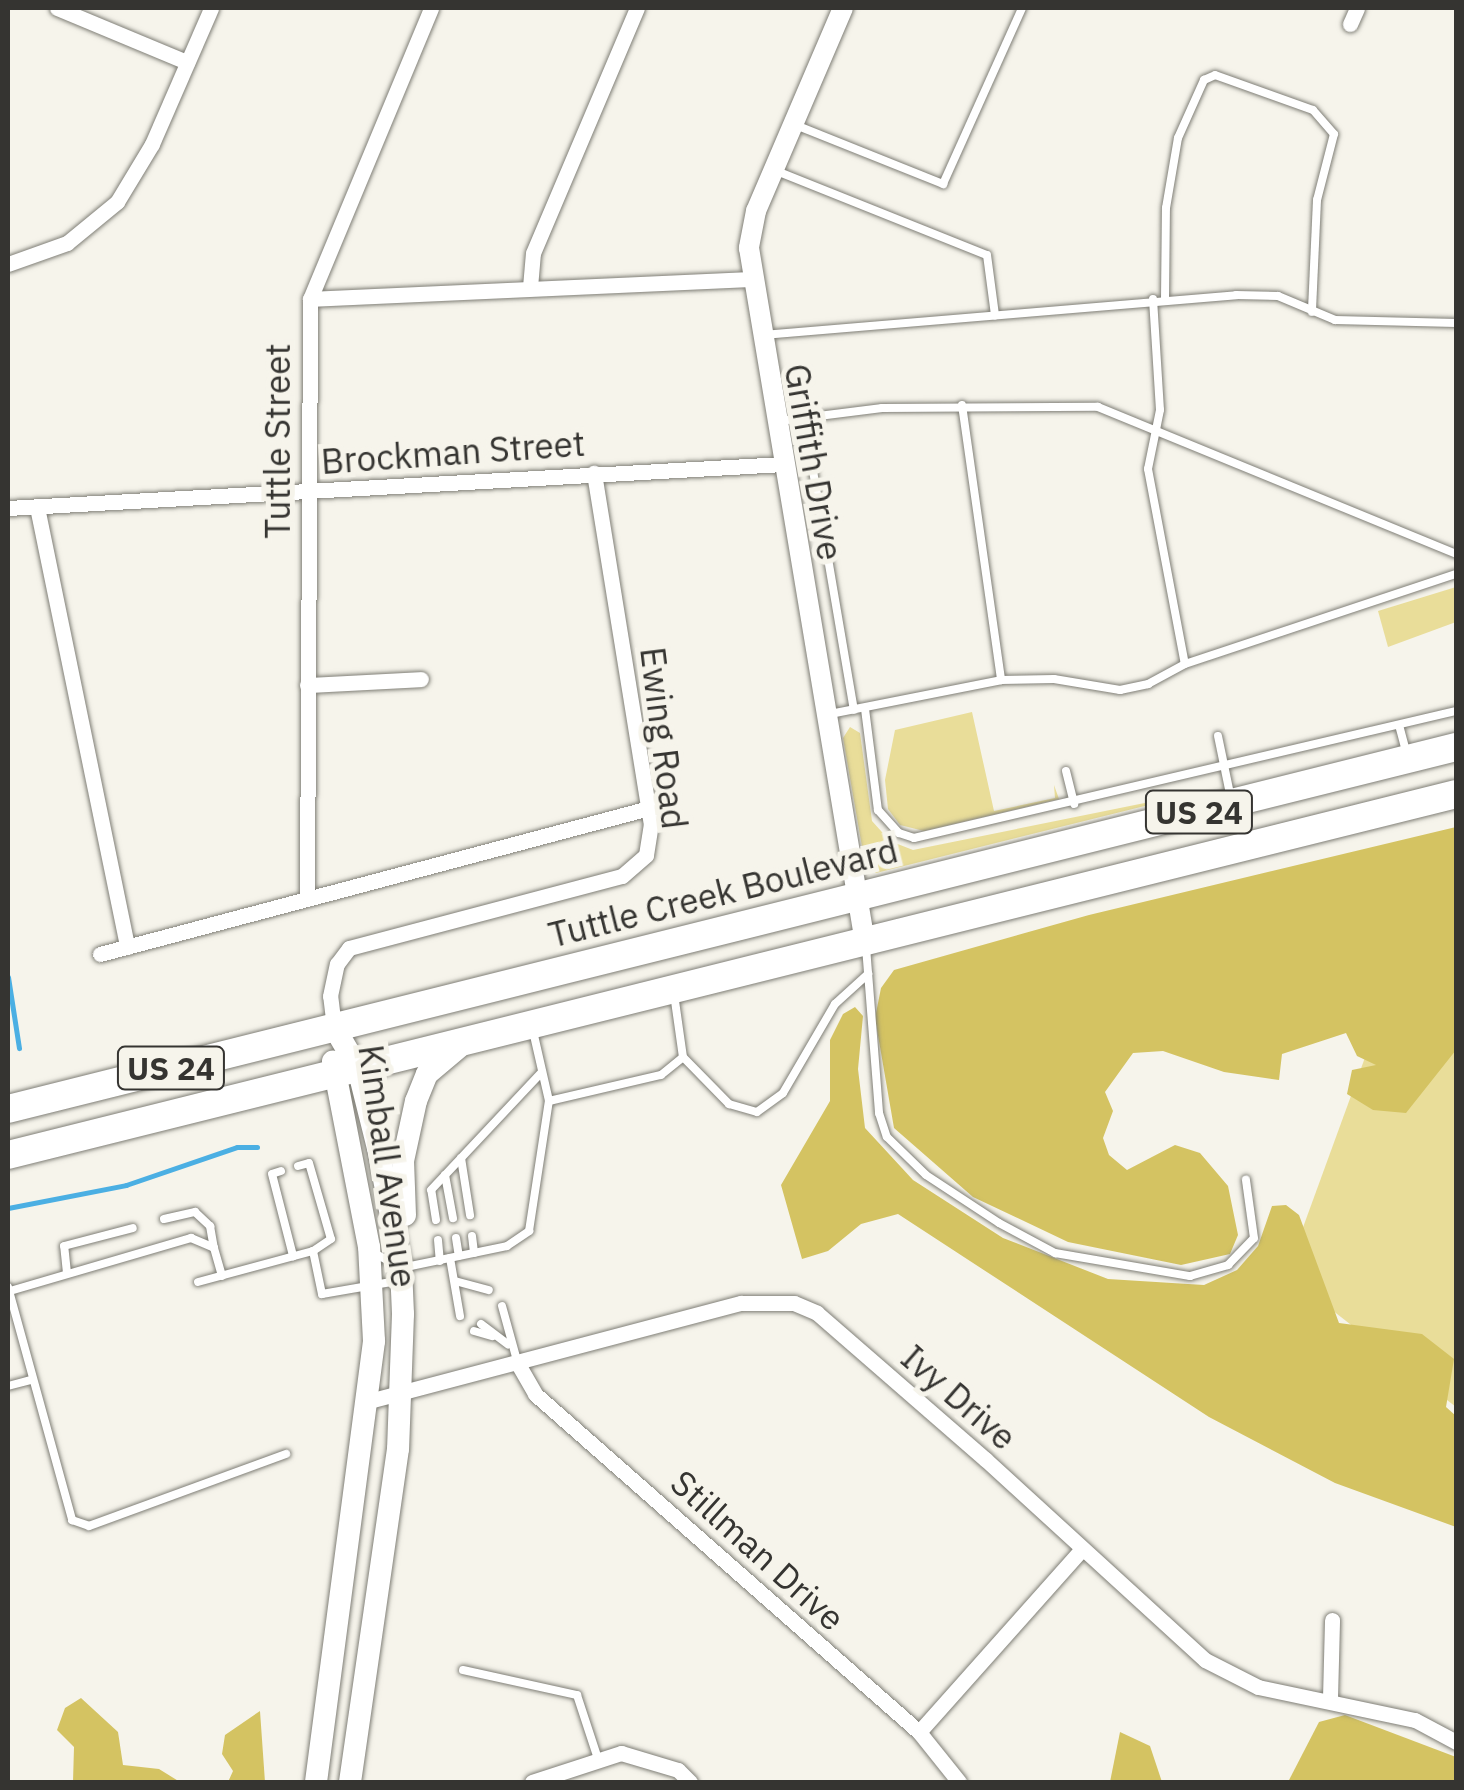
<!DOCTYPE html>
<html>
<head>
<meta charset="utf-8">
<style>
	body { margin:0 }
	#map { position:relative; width:1464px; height:1790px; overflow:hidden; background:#f6f4eb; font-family:"IBM Plex Sans",sans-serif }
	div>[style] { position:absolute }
	.green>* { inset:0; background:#e9dd99 }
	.forest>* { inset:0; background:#d4c362 }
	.stream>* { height:5px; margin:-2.5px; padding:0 2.5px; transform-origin:2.5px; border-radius:2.5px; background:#4bafe3 }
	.roads { filter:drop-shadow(0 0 2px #7f7e76) drop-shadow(0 0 2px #7f7e76) }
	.service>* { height:8px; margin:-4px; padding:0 4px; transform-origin:4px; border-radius:4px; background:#fff }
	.minor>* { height:15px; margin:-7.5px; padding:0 7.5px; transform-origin:7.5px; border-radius:7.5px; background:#fff }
	.tertiary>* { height:20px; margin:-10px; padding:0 10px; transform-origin:10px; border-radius:10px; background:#fff }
	.secondary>* { height:22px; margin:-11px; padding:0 11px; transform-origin:11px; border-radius:11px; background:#fff }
	.trunk>* { height:28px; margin:-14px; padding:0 14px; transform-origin:14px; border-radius:14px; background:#fff }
	span { translate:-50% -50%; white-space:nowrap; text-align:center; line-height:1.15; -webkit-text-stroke:10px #f6f4eb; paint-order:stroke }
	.shield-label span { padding:2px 8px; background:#f6f4eb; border:2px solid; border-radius:8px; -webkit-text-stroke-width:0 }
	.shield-label { font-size:32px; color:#353431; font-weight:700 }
	.street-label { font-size:35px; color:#353431 }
	.frame { position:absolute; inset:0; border:10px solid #353431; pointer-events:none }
</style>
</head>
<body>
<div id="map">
	<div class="green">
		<div style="clip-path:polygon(1456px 587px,1456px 622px,1388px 647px,1378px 611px)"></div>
		<div style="clip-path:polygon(972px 712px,994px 811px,1055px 798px,1054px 785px,1059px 799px,924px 831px,900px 825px,888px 809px,885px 780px,895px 730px)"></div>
		<div style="clip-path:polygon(850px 727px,860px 733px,872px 821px,890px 841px,913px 850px,1209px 790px,876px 873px,865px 864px,843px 738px)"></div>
		<div style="clip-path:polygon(1456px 828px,1456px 1407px,1286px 1274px,1448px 830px)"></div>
	</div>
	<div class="forest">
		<div style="clip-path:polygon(1456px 827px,1456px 1050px,1406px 1113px,1373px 1110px,1347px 1094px,1352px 1070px,1376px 1065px,1357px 1056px,1346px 1033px,1282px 1054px,1279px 1080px,1224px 1072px,1163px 1051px,1133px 1053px,1105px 1092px,1113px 1111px,1103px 1138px,1109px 1155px,1127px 1170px,1175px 1145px,1200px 1153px,1228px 1186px,1238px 1235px,1230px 1254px,1181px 1265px,1068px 1242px,973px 1197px,894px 1128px,875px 1018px,881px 988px,894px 970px,1089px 915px)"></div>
		<div style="clip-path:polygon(855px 1007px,863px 1016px,858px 1069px,865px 1128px,913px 1180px,1003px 1238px,1108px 1279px,1204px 1285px,1237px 1270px,1258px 1246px,1272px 1206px,1286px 1205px,1299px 1215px,1339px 1323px,1422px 1334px,1454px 1359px,1446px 1407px,1456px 1416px,1456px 1527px,1335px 1483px,1209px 1417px,898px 1214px,861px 1224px,828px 1251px,802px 1259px,781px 1185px,830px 1101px,830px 1040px,843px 1014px)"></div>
		<div style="clip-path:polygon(81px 1698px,118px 1732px,123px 1765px,159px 1769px,180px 1782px,73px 1782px,74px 1747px,57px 1730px,65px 1708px)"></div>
		<div style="clip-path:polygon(260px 1711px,265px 1782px,228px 1782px,233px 1771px,222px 1754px,225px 1735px)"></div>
		<div style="clip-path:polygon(1345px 1715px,1456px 1757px,1456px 1782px,1288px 1782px,1319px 1722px)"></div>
		<div style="clip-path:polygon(1120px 1732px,1150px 1746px,1162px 1782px,1110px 1782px)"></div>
	</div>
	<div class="stream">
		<div style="left:8px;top:977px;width:72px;rotate:81.2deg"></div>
		<div style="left:8px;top:1208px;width:120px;rotate:-11deg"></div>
		<div style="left:126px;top:1185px;width:117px;rotate:-18.9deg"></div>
		<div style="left:237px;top:1147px;width:20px"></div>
	</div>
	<div class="roads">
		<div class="service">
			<div style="left:793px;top:124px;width:162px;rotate:21.8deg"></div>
			<div style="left:943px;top:184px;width:193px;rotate:-65.8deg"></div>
			<div style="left:774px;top:170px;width:229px;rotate:21.8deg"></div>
			<div style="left:987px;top:255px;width:61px;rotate:82.4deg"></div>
			<div style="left:1153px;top:299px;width:111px;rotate:86.4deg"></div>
			<div style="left:1160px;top:410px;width:60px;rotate:101.5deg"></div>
			<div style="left:1148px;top:469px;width:198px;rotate:79.3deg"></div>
			<div style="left:1165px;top:299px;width:91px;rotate:-89.4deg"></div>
			<div style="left:1166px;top:208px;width:71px;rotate:-80.3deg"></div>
			<div style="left:1178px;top:138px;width:64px;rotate:-65.9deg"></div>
			<div style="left:1204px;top:80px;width:12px;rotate:-24deg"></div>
			<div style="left:1215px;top:75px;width:104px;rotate:19.7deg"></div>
			<div style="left:1313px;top:110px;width:32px;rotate:49deg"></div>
			<div style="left:1334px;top:134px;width:68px;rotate:104.4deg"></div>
			<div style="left:1317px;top:200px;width:112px;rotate:92.6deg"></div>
			<div style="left:763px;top:335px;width:475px;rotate:-4.8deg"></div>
			<div style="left:1236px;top:295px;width:42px;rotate:1.4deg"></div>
			<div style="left:1278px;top:296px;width:62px;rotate:22.8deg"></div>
			<div style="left:1335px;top:320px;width:121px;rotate:1.4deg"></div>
			<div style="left:962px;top:405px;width:278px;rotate:81.9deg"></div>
			<div style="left:804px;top:418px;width:296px;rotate:80.3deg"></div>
			<div style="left:779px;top:421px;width:104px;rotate:-7.2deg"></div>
			<div style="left:882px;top:408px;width:216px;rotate:-0.3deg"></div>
			<div style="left:1098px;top:407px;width:387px;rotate:22.3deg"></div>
			<div style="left:865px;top:709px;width:102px;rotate:82.7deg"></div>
			<div style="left:878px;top:810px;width:31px;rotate:48deg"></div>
			<div style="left:899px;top:833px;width:16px;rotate:18deg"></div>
			<div style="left:914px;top:838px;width:557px;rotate:-13.19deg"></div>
			<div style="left:830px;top:714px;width:174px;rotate:-11.2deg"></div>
			<div style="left:1001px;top:680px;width:53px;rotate:-1.1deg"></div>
			<div style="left:1054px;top:679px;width:67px;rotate:9.5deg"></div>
			<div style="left:1120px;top:690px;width:29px;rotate:-12deg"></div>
			<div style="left:1148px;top:684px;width:42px;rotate:-28.4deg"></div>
			<div style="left:1185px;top:664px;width:286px;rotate:-18.4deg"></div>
			<div style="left:1399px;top:725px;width:31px;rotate:75deg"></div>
			<div style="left:1218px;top:736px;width:64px;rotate:78.3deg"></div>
			<div style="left:1066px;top:771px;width:34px;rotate:76deg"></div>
			<div style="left:866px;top:947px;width:167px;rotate:85.5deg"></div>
			<div style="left:879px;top:1113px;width:25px;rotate:72deg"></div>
			<div style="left:887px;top:1137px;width:54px;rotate:44.3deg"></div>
			<div style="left:926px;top:1175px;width:87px;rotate:33.3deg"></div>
			<div style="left:999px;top:1223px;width:64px;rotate:28.2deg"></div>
			<div style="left:1055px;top:1253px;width:137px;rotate:9.7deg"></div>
			<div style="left:1190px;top:1276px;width:40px;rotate:-16deg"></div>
			<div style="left:1228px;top:1265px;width:37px;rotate:-46deg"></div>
			<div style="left:1254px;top:1238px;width:59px;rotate:-97.9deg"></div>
			<div style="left:674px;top:994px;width:64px;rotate:81.9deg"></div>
			<div style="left:683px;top:1057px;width:66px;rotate:45.6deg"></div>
			<div style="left:729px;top:1104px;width:29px;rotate:16deg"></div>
			<div style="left:757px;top:1112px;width:32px;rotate:-36deg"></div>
			<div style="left:783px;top:1093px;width:103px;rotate:-59.7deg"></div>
			<div style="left:835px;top:1004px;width:45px;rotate:-42.3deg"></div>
			<div style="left:533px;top:1031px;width:72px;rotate:77.1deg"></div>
			<div style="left:549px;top:1101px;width:115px;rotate:-13.1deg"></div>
			<div style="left:661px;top:1075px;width:28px;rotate:-39deg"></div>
			<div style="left:461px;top:1158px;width:58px;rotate:81deg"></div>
			<div style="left:298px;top:1166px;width:11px;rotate:-15deg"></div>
			<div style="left:309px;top:1163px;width:79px;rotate:73.9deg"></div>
			<div style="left:331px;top:1239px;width:22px;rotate:146deg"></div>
			<div style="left:281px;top:1171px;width:9px;rotate:162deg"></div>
			<div style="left:272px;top:1174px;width:85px;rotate:75.6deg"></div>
			<div style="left:445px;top:1175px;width:44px;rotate:79.5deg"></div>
			<div style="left:164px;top:1219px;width:32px;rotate:-13deg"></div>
			<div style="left:195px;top:1212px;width:21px;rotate:43deg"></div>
			<div style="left:210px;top:1226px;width:22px;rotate:80deg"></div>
			<div style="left:436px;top:1220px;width:30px;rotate:-99deg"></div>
			<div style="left:431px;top:1190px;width:162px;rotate:-46.8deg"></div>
			<div style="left:472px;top:1236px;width:17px;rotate:83deg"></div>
			<div style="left:456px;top:1238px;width:18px;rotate:81deg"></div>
			<div style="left:438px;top:1240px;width:21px;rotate:85deg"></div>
			<div style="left:376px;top:1254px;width:29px;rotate:29deg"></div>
			<div style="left:401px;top:1268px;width:108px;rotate:-11.7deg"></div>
			<div style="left:507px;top:1246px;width:27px;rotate:-34deg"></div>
			<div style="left:529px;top:1231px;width:132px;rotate:-81.3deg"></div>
			<div style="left:450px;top:1258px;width:59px;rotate:80.2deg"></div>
			<div style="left:67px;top:1273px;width:27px;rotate:-96deg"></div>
			<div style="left:64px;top:1246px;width:71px;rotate:-14.6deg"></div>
			<div style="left:455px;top:1281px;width:35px;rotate:15deg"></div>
			<div style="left:198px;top:1282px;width:119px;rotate:-15.1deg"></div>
			<div style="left:313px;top:1251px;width:44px;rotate:78.2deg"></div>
			<div style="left:322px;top:1294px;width:76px;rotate:-9.8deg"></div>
			<div style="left:8px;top:1287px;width:242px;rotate:74.6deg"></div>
			<div style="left:72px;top:1520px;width:18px;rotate:19deg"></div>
			<div style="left:89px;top:1526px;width:210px;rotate:-20.1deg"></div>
			<div style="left:10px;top:1291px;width:189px;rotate:-16.3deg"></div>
			<div style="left:191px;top:1238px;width:25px;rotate:23deg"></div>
			<div style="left:214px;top:1248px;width:29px;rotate:74deg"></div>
			<div style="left:502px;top:1306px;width:60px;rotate:74.6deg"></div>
			<div style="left:481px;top:1324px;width:34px;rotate:37deg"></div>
			<div style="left:474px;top:1331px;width:19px;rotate:16deg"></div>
			<div style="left:8px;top:1386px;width:23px;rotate:-15deg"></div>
			<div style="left:463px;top:1670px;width:117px;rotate:12.4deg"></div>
			<div style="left:577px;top:1695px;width:64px;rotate:71.8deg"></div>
		</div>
		<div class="minor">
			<div style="left:57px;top:8px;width:141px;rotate:22.6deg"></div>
			<div style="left:1350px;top:24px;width:17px;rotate:-66deg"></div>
			<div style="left:8px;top:264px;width:63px;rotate:-19.6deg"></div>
			<div style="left:67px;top:243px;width:65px;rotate:-39.4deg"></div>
			<div style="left:117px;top:202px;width:68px;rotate:-58.9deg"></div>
			<div style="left:152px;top:144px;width:148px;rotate:-66.5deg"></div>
			<div style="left:530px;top:287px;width:34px;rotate:-85deg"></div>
			<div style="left:533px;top:253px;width:266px;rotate:-67deg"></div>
			<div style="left:310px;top:299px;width:439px;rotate:-2.6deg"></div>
			<div style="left:37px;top:507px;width:449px;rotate:78.4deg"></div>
			<div style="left:8px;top:508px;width:775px;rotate:-3.25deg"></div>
			<div style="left:307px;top:685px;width:114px;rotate:-3deg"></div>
			<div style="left:307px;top:899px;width:600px;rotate:-89.71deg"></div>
			<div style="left:310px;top:299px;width:315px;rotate:-67.4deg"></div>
			<div style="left:100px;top:954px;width:568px;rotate:-14.89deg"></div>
			<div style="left:334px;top:1027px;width:31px;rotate:-97deg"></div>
			<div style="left:330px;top:996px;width:33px;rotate:-78deg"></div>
			<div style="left:337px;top:964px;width:20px;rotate:-53deg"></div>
			<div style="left:349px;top:948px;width:282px;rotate:-14.8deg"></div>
			<div style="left:622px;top:876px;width:32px;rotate:-41deg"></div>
			<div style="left:646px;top:855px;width:30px;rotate:-81deg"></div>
			<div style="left:651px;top:825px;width:357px;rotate:-99.2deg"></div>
			<div style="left:518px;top:1364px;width:34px;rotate:60deg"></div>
			<div style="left:535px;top:1394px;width:512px;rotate:41.35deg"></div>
			<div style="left:919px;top:1732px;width:64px;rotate:51.3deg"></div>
			<div style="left:369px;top:1401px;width:385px;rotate:-14.8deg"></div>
			<div style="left:741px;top:1303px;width:53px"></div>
			<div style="left:794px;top:1303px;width:25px;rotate:23deg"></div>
			<div style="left:817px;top:1313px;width:223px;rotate:41deg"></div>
			<div style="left:985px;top:1459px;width:298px;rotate:42.4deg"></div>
			<div style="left:1205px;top:1660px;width:59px;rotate:27deg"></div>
			<div style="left:1258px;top:1687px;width:160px;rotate:11.9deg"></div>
			<div style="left:1415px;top:1720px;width:47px;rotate:28.2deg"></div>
			<div style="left:1330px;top:1698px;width:78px;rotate:-88.5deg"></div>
			<div style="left:919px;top:1732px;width:245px;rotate:-48.3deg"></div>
			<div style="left:532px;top:1782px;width:94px;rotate:-18deg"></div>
			<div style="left:621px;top:1753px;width:59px;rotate:16.6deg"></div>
			<div style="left:678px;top:1770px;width:17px;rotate:45deg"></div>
		</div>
		<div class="tertiary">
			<div style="left:843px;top:8px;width:221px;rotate:113.2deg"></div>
			<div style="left:756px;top:211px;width:38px;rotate:101deg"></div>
			<div style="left:749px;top:248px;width:705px;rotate:80.52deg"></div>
		</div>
		<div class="secondary">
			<div style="left:334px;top:1027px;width:48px;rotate:59.7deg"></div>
			<div style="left:358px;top:1068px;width:82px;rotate:76deg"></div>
			<div style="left:378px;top:1148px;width:122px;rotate:79.1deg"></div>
			<div style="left:401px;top:1268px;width:46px;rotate:87.5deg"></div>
			<div style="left:403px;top:1314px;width:135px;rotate:92.1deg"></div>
			<div style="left:398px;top:1449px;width:336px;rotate:98.2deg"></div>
			<div style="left:405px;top:1215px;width:54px;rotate:-92.1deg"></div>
			<div style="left:403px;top:1161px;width:61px;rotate:-77.8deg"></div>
			<div style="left:416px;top:1101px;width:29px;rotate:-68deg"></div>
			<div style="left:427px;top:1074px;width:48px;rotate:-40deg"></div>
			<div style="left:316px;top:1782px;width:445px;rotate:-82.5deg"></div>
			<div style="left:374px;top:1341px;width:94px;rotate:-93deg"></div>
			<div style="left:369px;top:1247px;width:189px;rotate:-101deg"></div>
		</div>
		<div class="trunk">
			<div style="left:8px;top:1109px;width:1493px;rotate:-14.04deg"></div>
			<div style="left:8px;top:1155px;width:1492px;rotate:-14deg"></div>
		</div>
	</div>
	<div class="shield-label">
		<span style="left:1199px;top:812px">US 24</span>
		<span style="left:171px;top:1068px">US 24</span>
	</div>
	<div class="street-label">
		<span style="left:277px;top:441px;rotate:-90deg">Tuttle Street</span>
		<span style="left:453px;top:452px;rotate:-4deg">Brockman Street</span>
		<span style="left:814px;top:462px;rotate:80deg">Griffith Drive</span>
		<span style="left:664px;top:738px;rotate:83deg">Ewing Road</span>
		<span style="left:723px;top:892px;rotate:-14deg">Tuttle Creek Boulevard</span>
		<span style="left:388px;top:1166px;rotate:82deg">Kimball Avenue</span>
		<span style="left:959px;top:1397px;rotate:41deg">Ivy Drive</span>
		<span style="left:758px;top:1550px;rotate:42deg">Stillman Drive</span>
	</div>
	<div class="frame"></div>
</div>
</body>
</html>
